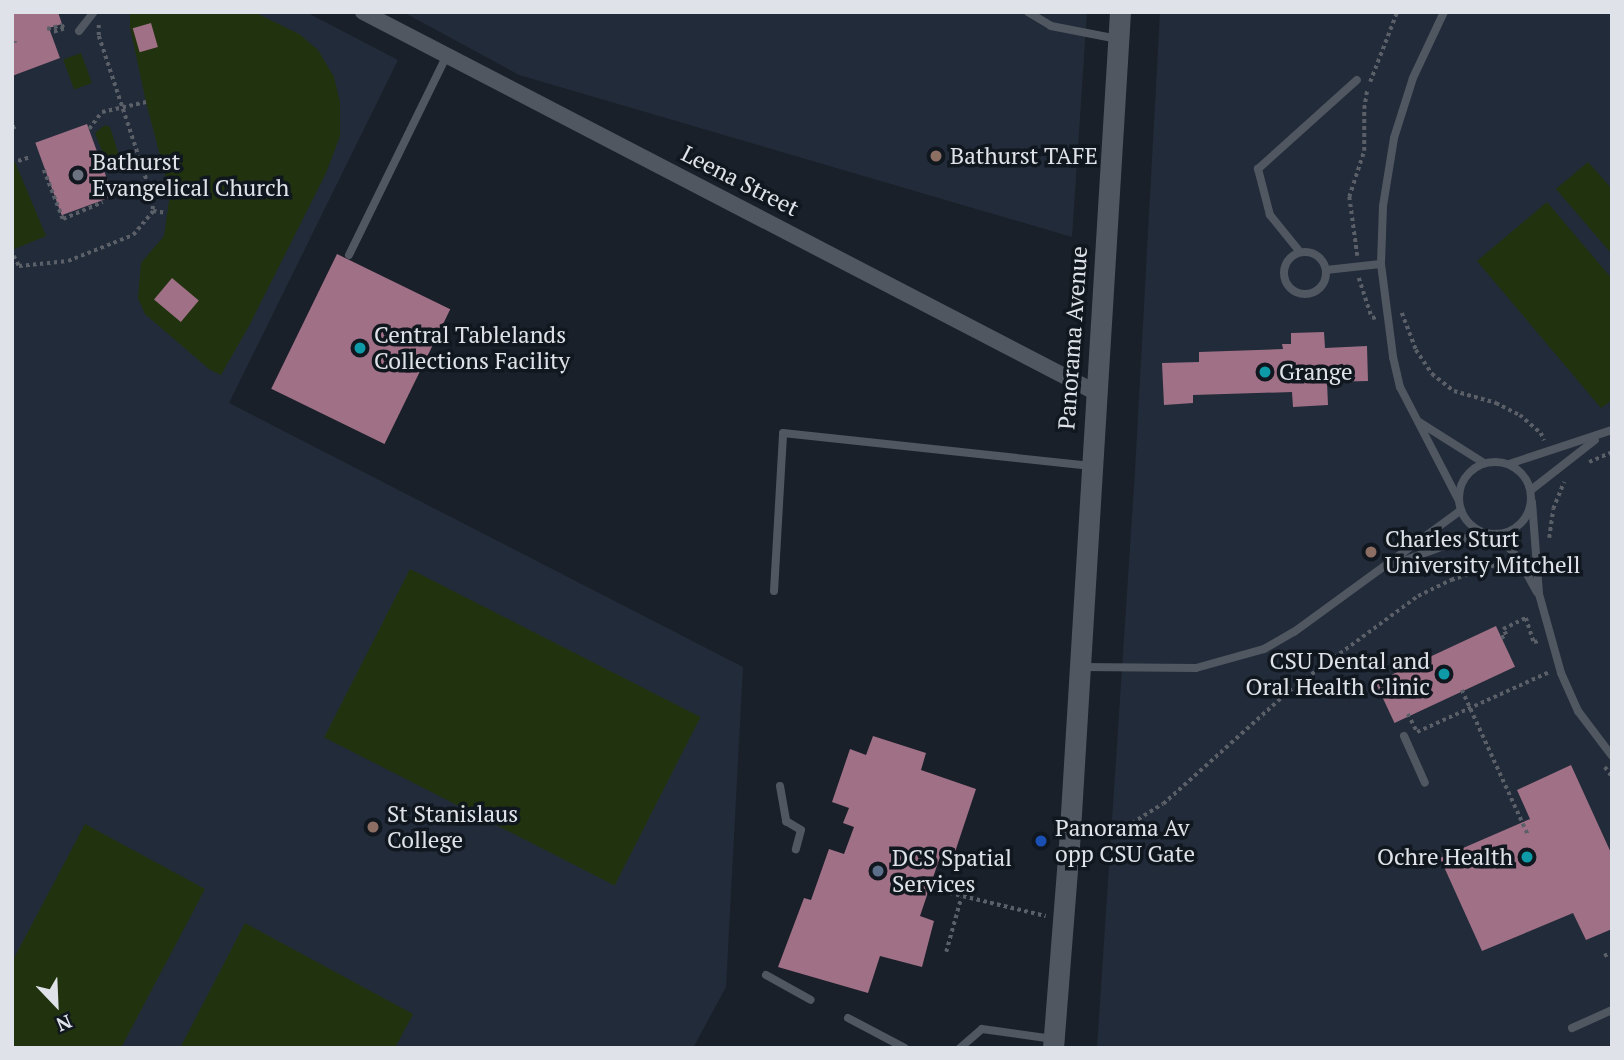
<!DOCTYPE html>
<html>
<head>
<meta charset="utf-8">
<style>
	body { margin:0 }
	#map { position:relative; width:1624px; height:1060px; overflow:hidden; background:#1a2029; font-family:"PT Serif",serif }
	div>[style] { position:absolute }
	.built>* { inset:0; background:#222b39 }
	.green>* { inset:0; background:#20330e; transform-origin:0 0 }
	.building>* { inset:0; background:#a07086; transform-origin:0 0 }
	.path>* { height:3.5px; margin-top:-1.75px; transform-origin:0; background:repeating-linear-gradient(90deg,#5b6068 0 3.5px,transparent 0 7px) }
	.lane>* { height:8px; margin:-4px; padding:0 4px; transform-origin:4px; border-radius:4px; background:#505761 }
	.lane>.ring { margin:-4px; padding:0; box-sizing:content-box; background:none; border:8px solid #505761; border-radius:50% }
	.street>* { height:16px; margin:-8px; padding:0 8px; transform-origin:8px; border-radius:8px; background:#505761 }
	.secondary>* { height:21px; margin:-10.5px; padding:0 10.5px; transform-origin:10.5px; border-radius:10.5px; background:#505761 }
	.dots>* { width:19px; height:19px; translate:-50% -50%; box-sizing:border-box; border:4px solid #11171f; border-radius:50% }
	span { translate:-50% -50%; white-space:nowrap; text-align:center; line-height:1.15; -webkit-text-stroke:7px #11171f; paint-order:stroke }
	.poi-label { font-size:23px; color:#dfe3e9 }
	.left { translate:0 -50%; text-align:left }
	.right { translate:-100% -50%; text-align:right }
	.street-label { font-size:23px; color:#dfe3e9 }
	.frame { position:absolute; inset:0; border:14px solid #dfe3e9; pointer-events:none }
	.north { position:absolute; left:21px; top:969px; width:70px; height:70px; -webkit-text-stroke:5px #11171f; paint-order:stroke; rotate:157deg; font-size:19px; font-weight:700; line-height:28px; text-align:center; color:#dfe3e9 }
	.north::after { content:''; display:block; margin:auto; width:24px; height:32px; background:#dfe3e9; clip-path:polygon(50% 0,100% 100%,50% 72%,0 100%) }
</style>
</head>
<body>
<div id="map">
	<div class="built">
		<div style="clip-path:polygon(12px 12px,306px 12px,398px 60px,229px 403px,743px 667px,726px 987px,693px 1048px,12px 1048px)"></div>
		<div style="clip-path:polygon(403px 12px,1087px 12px,1072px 237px,519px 75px)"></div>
		<div style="clip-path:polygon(1160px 12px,1612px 12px,1612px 1048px,1097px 1048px,1135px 471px)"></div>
	</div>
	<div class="green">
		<div style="clip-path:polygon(130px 12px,254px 12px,299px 34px,318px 50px,334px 77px,340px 102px,340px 136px,326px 173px,249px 326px,221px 375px,209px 369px,145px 314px,138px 298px,141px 263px,164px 236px,170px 194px,146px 102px,130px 27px)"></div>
		<div style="left:81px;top:53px;width:32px;height:19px;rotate:70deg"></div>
		<div style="clip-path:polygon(105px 125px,110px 127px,121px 162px,112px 169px,108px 167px,95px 133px)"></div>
		<div style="clip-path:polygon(15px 162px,46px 236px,12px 250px,12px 163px)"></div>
		<div style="clip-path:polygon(1588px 162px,1612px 189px,1611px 253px,1556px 189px)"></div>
		<div style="clip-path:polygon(1547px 202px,1612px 279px,1612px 400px,1601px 408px,1477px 261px)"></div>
		<div style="left:410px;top:569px;width:326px;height:189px;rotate:27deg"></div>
		<div style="clip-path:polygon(85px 824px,205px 889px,121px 1048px,12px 1048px,12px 962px)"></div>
		<div style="clip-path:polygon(245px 923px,413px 1014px,395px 1048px,180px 1048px)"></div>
	</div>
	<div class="building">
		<div style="clip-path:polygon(12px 12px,58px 12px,62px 24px,49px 28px,60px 58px,12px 76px)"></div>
		<div style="left:151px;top:23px;width:25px;height:19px;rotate:74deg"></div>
		<div style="left:87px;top:124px;width:77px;height:55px;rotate:70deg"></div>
		<div style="left:337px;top:254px;width:126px;height:150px;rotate:26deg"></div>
		<div style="left:172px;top:278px;width:35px;height:28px;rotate:40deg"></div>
		<div style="clip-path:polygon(1324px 332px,1325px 348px,1367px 346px,1368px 381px,1327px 382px,1328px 405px,1293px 407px,1292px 392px,1193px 395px,1193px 403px,1164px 405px,1162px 363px,1199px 362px,1199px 352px,1283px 349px,1282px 344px,1291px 344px,1291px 333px)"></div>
		<div style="left:1496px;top:626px;width:45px;height:133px;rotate:65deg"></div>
		<div style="clip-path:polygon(873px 736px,926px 753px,921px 770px,976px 789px,954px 855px,942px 851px,920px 916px,934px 921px,922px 967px,880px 956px,868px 993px,778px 967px,804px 898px,811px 900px,829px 849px,844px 854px,854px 827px,843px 823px,849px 808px,832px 802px,850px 749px,866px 755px)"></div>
		<div style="clip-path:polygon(1571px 765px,1612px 855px,1612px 929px,1586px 940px,1573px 913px,1482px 951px,1440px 858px,1530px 819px,1517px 790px)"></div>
	</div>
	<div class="path">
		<div style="left:99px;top:25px;width:11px;rotate:90deg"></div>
		<div style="left:99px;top:36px;width:172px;rotate:71.7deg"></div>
		<div style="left:153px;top:199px;width:12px;rotate:90deg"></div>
		<div style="left:47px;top:29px;width:16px;rotate:-15deg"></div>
		<div style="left:62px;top:25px;width:4px;rotate:63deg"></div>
		<div style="left:64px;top:29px;width:14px;rotate:163deg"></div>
		<div style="left:15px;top:41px;width:2px;rotate:90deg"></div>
		<div style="left:1370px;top:82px;width:75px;rotate:-68.9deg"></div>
		<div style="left:12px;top:128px;width:5px;rotate:-22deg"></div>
		<div style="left:89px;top:129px;width:21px;rotate:-53deg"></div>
		<div style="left:102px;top:112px;width:45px;rotate:-12.8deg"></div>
		<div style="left:18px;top:161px;width:13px;rotate:-18deg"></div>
		<div style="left:44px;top:170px;width:53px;rotate:68.8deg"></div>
		<div style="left:63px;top:219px;width:43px;rotate:-23deg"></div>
		<div style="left:14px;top:256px;width:11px;rotate:63deg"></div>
		<div style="left:19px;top:266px;width:49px;rotate:-5.8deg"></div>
		<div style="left:68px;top:261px;width:70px;rotate:-21.8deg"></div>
		<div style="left:133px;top:235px;width:31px;rotate:-50deg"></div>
		<div style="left:153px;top:211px;width:14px;rotate:8deg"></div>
		<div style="left:1357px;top:256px;width:60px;rotate:-97.7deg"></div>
		<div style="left:1349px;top:197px;width:48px;rotate:-71.9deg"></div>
		<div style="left:1364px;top:151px;width:42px;rotate:-90deg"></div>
		<div style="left:1364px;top:109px;width:20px;rotate:-81deg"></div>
		<div style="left:1359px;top:278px;width:42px;rotate:72deg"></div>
		<div style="left:1372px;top:318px;width:5px;rotate:-11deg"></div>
		<div style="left:1402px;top:313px;width:40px;rotate:69deg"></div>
		<div style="left:1416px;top:350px;width:29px;rotate:56deg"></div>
		<div style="left:1432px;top:374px;width:28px;rotate:38deg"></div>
		<div style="left:1454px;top:391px;width:44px;rotate:15.9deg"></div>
		<div style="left:1496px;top:403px;width:27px;rotate:27deg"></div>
		<div style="left:1520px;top:415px;width:28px;rotate:41deg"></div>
		<div style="left:1541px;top:433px;width:8px;rotate:67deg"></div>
		<div style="left:1589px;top:462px;width:25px;rotate:-23deg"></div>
		<div style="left:1549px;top:538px;width:29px;rotate:-82deg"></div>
		<div style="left:1553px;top:509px;width:29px;rotate:-68deg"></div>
		<div style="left:1501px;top:638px;width:6px;rotate:-31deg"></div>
		<div style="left:1506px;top:635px;width:7px;rotate:-117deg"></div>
		<div style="left:1503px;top:629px;width:25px;rotate:-26deg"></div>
		<div style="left:1526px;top:618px;width:25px;rotate:72deg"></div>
		<div style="left:1534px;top:642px;width:5px;rotate:-11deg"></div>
		<div style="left:1462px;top:690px;width:159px;rotate:65.5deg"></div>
		<div style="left:1408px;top:714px;width:20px;rotate:63deg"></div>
		<div style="left:1417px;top:732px;width:145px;rotate:-24.4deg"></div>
		<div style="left:1605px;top:767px;width:12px;rotate:55deg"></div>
		<div style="left:1104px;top:831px;width:29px;rotate:-16deg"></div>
		<div style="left:1132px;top:823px;width:36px;rotate:-32deg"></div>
		<div style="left:1163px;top:804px;width:169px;rotate:-41.9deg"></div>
		<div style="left:1289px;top:691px;width:160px;rotate:-36.4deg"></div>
		<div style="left:1418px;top:596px;width:37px;rotate:-26deg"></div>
		<div style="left:1451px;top:580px;width:56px;rotate:-18.8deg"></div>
		<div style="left:929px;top:888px;width:120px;rotate:13.5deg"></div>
		<div style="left:946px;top:952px;width:56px;rotate:-74.5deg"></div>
		<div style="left:1604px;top:956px;width:9px;rotate:-27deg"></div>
	</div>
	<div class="lane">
		<div style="left:1028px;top:12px;width:27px;rotate:31deg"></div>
		<div style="left:1051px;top:26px;width:68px;rotate:11deg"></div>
		<div style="left:1444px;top:12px;width:73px;rotate:115.2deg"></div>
		<div style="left:1413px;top:78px;width:63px;rotate:107.6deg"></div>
		<div style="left:1394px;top:138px;width:69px;rotate:99.2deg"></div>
		<div style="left:1383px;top:206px;width:58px;rotate:92deg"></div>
		<div style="left:1381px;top:264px;width:94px;rotate:82.6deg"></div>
		<div style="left:1393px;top:357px;width:31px;rotate:77deg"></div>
		<div style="left:1400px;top:387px;width:128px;rotate:62.6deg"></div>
		<div style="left:79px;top:31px;width:24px;rotate:-52deg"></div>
		<div class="ring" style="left:1284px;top:252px;width:34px;height:34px"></div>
		<div style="left:1300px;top:252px;width:48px;rotate:-129deg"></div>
		<div style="left:1270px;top:215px;width:48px;rotate:-104.6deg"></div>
		<div style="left:1258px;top:169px;width:133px;rotate:-42deg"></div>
		<div style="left:349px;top:255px;width:223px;rotate:-63.9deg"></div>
		<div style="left:1326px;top:270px;width:55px;rotate:-6.2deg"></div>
		<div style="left:1419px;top:422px;width:77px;rotate:32.2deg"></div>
		<div class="ring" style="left:1459px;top:462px;width:64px;height:64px"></div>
		<div style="left:1509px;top:464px;width:108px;rotate:-18.3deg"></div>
		<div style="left:1531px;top:490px;width:81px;rotate:-38deg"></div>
		<div style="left:1532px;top:502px;width:92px;rotate:85.6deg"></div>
		<div style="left:1539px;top:594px;width:82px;rotate:74.4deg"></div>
		<div style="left:1561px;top:673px;width:42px;rotate:65.9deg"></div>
		<div style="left:1578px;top:711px;width:56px;rotate:52.9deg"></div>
		<div style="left:1496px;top:534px;width:33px;rotate:47deg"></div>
		<div style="left:1518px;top:558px;width:39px;rotate:61deg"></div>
		<div style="left:1392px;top:565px;width:96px;rotate:-20.1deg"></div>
		<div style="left:774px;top:591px;width:158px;rotate:-86.7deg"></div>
		<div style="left:783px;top:433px;width:310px;rotate:6.1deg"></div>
		<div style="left:1081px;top:667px;width:115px;rotate:0.5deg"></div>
		<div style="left:1196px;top:668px;width:71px;rotate:-15.6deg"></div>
		<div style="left:1264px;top:649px;width:34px;rotate:-30deg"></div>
		<div style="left:1294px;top:632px;width:207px;rotate:-36.1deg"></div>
		<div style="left:1404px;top:736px;width:51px;rotate:65.9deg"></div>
		<div style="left:780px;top:786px;width:36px;rotate:80deg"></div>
		<div style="left:786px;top:821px;width:17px;rotate:31deg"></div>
		<div style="left:801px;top:830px;width:20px;rotate:105deg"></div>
		<div style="left:766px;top:975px;width:51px;rotate:29.1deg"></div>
		<div style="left:848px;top:1018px;width:64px;rotate:27.8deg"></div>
		<div style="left:1572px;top:1028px;width:44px;rotate:-24.2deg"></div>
		<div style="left:960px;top:1048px;width:29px;rotate:-41deg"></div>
		<div style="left:982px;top:1029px;width:72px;rotate:8deg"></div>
	</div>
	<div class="street">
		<div style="left:363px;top:12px;width:825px;rotate:27.43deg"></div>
	</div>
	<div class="secondary">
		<div style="left:1053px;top:1048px;width:203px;rotate:-85.5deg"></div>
		<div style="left:1069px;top:846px;width:836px;rotate:-86.5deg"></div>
	</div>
	<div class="dots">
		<div style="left:936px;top:156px;background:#8d6e63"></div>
		<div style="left:78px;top:175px;background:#6b7280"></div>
		<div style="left:360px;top:348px;background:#0f9aa8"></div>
		<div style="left:1265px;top:372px;background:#0f9aa8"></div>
		<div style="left:1371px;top:552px;background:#8d6e63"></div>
		<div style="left:1444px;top:674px;background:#0f9aa8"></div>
		<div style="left:373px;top:827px;background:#8d6e63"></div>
		<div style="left:1041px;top:841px;background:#1a4fb4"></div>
		<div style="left:1527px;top:857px;background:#0f9aa8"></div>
		<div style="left:878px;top:871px;background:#5c6f8a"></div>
	</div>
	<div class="poi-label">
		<span class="left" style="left:950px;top:156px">Bathurst TAFE</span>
		<span class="left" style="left:92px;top:175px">Bathurst<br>Evangelical Church</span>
		<span class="left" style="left:374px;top:348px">Central Tablelands<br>Collections Facility</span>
		<span class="left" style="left:1279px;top:372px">Grange</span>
		<span class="left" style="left:1385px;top:552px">Charles Sturt<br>University Mitchell</span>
		<span class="right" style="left:1430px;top:674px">CSU Dental and<br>Oral Health Clinic</span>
		<span class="left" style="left:387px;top:827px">St Stanislaus<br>College</span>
		<span class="left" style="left:1055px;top:841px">Panorama Av<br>opp CSU Gate</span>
		<span class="right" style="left:1513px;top:857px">Ochre Health</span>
		<span class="left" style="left:892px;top:871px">DCS Spatial<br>Services</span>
	</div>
	<div class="street-label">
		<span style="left:740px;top:181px;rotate:27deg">Leena Street</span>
		<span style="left:1073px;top:338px;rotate:-86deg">Panorama Avenue</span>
	</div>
	<div class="frame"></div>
	<div class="north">N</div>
</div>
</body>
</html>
